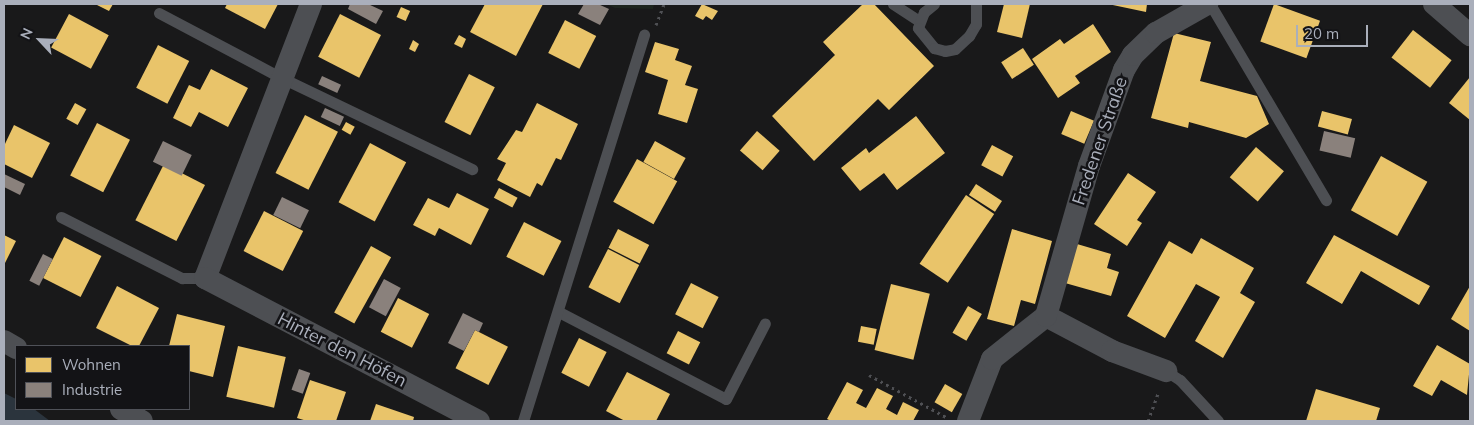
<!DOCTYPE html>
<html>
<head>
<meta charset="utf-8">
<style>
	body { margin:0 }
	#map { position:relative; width:1474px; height:425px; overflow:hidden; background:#19191a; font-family:Mulish,sans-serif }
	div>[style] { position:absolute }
	.green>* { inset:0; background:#1d241e }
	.water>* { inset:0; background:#2b343d }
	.homes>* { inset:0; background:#e9c46a; transform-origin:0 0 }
	.industry>* { inset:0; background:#8a817c; transform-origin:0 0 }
	.path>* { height:3px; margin-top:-1.5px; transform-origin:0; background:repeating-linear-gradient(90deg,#4f5054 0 2.5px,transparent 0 6.5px) }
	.lane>* { height:11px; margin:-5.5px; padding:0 5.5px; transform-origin:5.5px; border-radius:5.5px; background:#4d4f53 }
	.street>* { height:22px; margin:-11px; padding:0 11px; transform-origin:11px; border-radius:11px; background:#4d4f53 }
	span { translate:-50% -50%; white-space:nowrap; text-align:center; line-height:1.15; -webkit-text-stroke:5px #131316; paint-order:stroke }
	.street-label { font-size:18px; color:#aaafbb }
	.frame { position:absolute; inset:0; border:5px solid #aaafbb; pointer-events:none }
	.legend { position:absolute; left:15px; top:345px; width:175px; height:65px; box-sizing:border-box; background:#131316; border:1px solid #4f5158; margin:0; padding:6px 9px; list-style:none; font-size:15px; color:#aaafbb }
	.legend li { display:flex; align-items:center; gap:10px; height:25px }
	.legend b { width:25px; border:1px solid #4f5158 }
	.north { position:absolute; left:15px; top:15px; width:50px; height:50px; -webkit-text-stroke:4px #131316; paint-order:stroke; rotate:295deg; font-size:14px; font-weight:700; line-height:20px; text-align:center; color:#aaafbb }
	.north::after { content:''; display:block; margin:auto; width:18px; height:22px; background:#aaafbb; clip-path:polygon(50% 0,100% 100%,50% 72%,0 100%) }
	.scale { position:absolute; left:1296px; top:25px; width:72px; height:22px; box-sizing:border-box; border:2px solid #aaafbb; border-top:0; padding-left:6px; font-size:15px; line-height:18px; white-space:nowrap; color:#aaafbb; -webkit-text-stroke:4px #131316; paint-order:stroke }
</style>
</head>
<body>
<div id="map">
	<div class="green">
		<div style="clip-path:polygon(606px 4px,654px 4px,653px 9px,615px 8px)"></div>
	</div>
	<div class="water">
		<div style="clip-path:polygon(4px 393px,16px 399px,16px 409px,34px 409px,50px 421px,4px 421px)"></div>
	</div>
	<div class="homes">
		<div style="clip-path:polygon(95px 4px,113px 4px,109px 11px)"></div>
		<div style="clip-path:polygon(227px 4px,278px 4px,265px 29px,225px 8px)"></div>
		<div style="clip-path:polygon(485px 4px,543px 4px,516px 56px,470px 32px)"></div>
		<div style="clip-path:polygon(702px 4px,718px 11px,712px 20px,706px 16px,703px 20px,695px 16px)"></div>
		<div style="clip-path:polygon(863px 4px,874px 4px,934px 66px,889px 110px,878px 99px,814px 161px,772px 116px,835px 55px,823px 42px)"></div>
		<div style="clip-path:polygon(1004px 4px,1030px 4px,1022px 38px,997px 32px)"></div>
		<div style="clip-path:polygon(1108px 4px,1147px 4px,1146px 12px)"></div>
		<div style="left:1274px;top:4px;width:49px;height:40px;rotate:20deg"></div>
		<div style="left:401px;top:7px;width:10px;height:11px;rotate:24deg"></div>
		<div style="left:69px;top:14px;width:45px;height:38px;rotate:28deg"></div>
		<div style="left:340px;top:14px;width:46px;height:48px;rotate:27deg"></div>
		<div style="left:565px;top:20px;width:35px;height:37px;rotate:27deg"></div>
		<div style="clip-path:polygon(1093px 24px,1111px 52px,1075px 76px,1080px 83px,1058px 98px,1032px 59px,1060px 39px,1064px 44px)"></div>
		<div style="left:1413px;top:30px;width:49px;height:35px;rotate:38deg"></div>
		<div style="clip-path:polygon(1174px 33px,1211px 42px,1200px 81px,1257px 96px,1269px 124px,1246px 138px,1189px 122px,1188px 128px,1151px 118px)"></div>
		<div style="clip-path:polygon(459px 35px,466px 39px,462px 48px,454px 44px)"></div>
		<div style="clip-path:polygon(413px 40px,419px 44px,415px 52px,409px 49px)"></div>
		<div style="clip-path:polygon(655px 42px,679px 49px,675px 60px,692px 66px,685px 85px,698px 89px,687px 123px,658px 114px,668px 80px,645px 72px)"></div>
		<div style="left:158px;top:45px;width:35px;height:48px;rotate:27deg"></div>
		<div style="left:1023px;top:48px;width:20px;height:26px;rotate:57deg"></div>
		<div style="clip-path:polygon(211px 69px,248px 88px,228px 127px,199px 112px,191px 127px,173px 118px,189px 85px,200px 90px)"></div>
		<div style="left:469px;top:74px;width:29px;height:54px;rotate:27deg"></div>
		<div style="clip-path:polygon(1470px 77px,1470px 120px,1449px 103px)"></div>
		<div style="left:75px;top:103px;width:13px;height:18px;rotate:29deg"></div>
		<div style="clip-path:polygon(537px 103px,578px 124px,561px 160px,556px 158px,542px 186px,537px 183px,530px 197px,497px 180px,506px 163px,497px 159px,516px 130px,522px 132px)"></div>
		<div style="left:1071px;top:111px;width:25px;height:25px;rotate:23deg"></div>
		<div style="left:1322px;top:111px;width:31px;height:16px;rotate:15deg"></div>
		<div style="left:305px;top:115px;width:37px;height:65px;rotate:27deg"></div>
		<div style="clip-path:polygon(916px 116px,945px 153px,897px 190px,884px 173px,860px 191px,841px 168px,866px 148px,869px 153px)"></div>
		<div style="left:346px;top:122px;width:10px;height:9px;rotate:29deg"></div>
		<div style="left:97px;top:123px;width:37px;height:59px;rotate:27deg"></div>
		<div style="clip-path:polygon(14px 125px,50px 143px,32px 178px,4px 164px,4px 146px)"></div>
		<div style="left:757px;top:131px;width:30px;height:26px;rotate:41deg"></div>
		<div style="left:655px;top:141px;width:35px;height:24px;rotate:29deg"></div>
		<div style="left:370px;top:143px;width:41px;height:67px;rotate:28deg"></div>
		<div style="left:992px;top:145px;width:24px;height:23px;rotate:28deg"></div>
		<div style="left:1256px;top:147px;width:37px;height:40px;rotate:41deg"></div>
		<div style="left:1381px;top:156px;width:53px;height:62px;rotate:29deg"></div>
		<div style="left:637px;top:159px;width:46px;height:49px;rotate:29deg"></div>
		<div style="left:164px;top:164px;width:46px;height:63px;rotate:27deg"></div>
		<div style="clip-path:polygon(1128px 173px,1156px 192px,1137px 220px,1142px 223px,1127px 246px,1094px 224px)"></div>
		<div style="left:976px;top:184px;width:31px;height:13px;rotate:33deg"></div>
		<div style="left:499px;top:188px;width:21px;height:11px;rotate:28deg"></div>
		<div style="clip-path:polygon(457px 193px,489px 209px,471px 245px,439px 228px,435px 236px,413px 225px,428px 198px,449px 208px)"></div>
		<div style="left:966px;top:195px;width:34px;height:83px;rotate:34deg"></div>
		<div style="left:264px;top:211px;width:44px;height:45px;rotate:27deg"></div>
		<div style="left:524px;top:222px;width:42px;height:39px;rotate:27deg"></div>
		<div style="left:618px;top:229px;width:35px;height:21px;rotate:27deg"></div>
		<div style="clip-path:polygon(1012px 229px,1052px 241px,1035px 304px,1021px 300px,1014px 326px,987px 319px)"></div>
		<div style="clip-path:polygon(4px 235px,16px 241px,4px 265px)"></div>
		<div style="clip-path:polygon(1334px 235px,1430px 286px,1419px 305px,1361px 271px,1342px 304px,1306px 283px)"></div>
		<div style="left:64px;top:237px;width:42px;height:46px;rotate:27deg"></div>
		<div style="clip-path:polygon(1201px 238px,1254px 268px,1240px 293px,1255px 302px,1223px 358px,1195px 341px,1220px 297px,1196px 284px,1165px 338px,1127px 316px,1169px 241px,1192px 254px)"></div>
		<div style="clip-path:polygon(1077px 244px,1111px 254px,1107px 268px,1119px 272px,1111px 296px,1065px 283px)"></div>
		<div style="left:371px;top:246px;width:23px;height:76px;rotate:29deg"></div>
		<div style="left:608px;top:249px;width:35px;height:43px;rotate:27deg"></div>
		<div style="left:691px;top:283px;width:31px;height:35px;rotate:27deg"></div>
		<div style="left:891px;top:284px;width:40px;height:68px;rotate:14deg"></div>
		<div style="clip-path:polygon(117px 286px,159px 308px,139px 346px,132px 346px,96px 328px)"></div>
		<div style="clip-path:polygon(1470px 286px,1470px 331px,1451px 319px)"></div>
		<div style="left:398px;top:298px;width:35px;height:38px;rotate:27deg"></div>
		<div style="left:968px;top:306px;width:16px;height:31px;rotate:30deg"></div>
		<div style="clip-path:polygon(177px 314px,225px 326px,213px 377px,189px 371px,189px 346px,169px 346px)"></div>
		<div style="left:861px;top:326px;width:16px;height:16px;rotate:11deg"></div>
		<div style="left:475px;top:330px;width:37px;height:43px;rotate:27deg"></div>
		<div style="left:678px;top:331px;width:25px;height:25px;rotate:27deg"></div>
		<div style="left:579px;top:338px;width:31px;height:39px;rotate:27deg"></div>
		<div style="clip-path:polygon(1437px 345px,1470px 364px,1467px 395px,1441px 380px,1432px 396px,1413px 386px)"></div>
		<div style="left:238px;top:346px;width:49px;height:52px;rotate:13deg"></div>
		<div style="clip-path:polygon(627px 372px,670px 394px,656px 421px,625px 421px,606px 411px)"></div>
		<div style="clip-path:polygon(310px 380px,346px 392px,336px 421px,307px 421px,297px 418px)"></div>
		<div style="clip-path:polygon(847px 382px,863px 390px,856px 403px,866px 408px,877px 388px,893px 396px,886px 409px,897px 415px,903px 402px,919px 410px,913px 421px,831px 421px,827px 419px)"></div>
		<div style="left:945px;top:384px;width:20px;height:21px;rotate:30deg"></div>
		<div style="clip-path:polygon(1316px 389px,1380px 408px,1376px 421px,1306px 421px)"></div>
		<div style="clip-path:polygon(376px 404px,414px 417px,413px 421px,370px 421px)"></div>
	</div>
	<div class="industry">
		<div style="clip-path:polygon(350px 4px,368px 4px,383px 11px,376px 24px,348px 9px)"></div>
		<div style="clip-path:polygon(584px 4px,598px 4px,609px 9px,600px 25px,578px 14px)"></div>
		<div style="left:322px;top:76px;width:21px;height:9px;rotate:25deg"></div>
		<div style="left:325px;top:108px;width:21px;height:10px;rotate:25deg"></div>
		<div style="left:1324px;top:131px;width:32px;height:20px;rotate:13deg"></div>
		<div style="left:163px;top:141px;width:32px;height:23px;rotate:26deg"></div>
		<div style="clip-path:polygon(4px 174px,25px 184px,20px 195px,4px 187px)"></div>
		<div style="left:282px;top:197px;width:30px;height:20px;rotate:26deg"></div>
		<div style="left:43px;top:254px;width:11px;height:30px;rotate:27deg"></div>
		<div style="left:384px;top:279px;width:19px;height:32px;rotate:28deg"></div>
		<div style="clip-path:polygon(463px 313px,483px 323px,479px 332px,475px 330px,464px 351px,448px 343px)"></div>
		<div style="left:299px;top:369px;width:12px;height:22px;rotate:20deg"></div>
	</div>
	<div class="path">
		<div style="left:656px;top:25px;width:22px;rotate:-69deg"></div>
		<div style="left:869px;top:375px;width:88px;rotate:28.6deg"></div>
		<div style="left:1148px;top:421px;width:32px;rotate:-70deg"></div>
	</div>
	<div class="lane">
		<div style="left:893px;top:4px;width:31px;rotate:33deg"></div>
		<div style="left:934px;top:4px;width:13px;rotate:141deg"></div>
		<div style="left:924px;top:12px;width:17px;rotate:111deg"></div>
		<div style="left:918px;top:28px;width:26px;rotate:51deg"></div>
		<div style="left:934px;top:48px;width:11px;rotate:15deg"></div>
		<div style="left:945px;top:51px;width:10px;rotate:-11deg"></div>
		<div style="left:955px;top:49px;width:19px;rotate:-43deg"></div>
		<div style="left:969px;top:36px;width:14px;rotate:-60deg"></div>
		<div style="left:976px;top:24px;width:20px;rotate:-90deg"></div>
		<div style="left:1210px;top:4px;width:228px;rotate:59.4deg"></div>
		<div style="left:159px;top:13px;width:139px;rotate:27.9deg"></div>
		<div style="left:282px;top:78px;width:211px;rotate:25.6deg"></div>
		<div style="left:61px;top:217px;width:136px;rotate:26.8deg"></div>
		<div style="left:182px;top:278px;width:23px"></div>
		<div style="left:559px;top:312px;width:188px;rotate:27.5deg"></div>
		<div style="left:726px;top:399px;width:85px;rotate:-62.8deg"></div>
		<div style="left:1166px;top:371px;width:17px;rotate:33deg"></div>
		<div style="left:1180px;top:380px;width:56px;rotate:47.2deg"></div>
		<div style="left:523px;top:421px;width:405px;rotate:-72.6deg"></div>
	</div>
	<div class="street">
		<div style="left:311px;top:4px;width:294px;rotate:111.1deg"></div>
		<div style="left:205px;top:278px;width:309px;rotate:27.6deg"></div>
		<div style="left:1434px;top:4px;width:48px;rotate:40.7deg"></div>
		<div style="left:1046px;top:316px;width:75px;rotate:27.9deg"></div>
		<div style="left:1112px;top:351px;width:58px;rotate:20.3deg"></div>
		<div style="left:4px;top:341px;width:14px;rotate:30deg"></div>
		<div style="left:121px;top:409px;width:24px;rotate:30deg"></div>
		<div style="left:968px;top:421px;width:66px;rotate:-68.8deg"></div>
		<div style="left:992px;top:359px;width:69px;rotate:-38.5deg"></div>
		<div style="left:1046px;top:316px;width:156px;rotate:-74deg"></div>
		<div style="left:1089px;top:166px;width:102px;rotate:-70deg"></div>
		<div style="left:1124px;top:70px;width:17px;rotate:-59deg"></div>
		<div style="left:1133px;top:55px;width:32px;rotate:-44deg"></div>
		<div style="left:1156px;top:33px;width:59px;rotate:-29.6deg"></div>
	</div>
	<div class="street-label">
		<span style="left:1100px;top:141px;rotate:-71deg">Fredener Straße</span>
		<span style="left:342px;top:350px;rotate:27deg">Hinter den Höfen</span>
	</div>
	<div class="frame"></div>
	<ul class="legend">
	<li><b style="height:14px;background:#e9c46a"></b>Wohnen</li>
	<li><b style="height:14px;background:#8a817c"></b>Industrie</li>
	</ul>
	<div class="north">N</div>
	<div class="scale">20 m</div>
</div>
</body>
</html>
